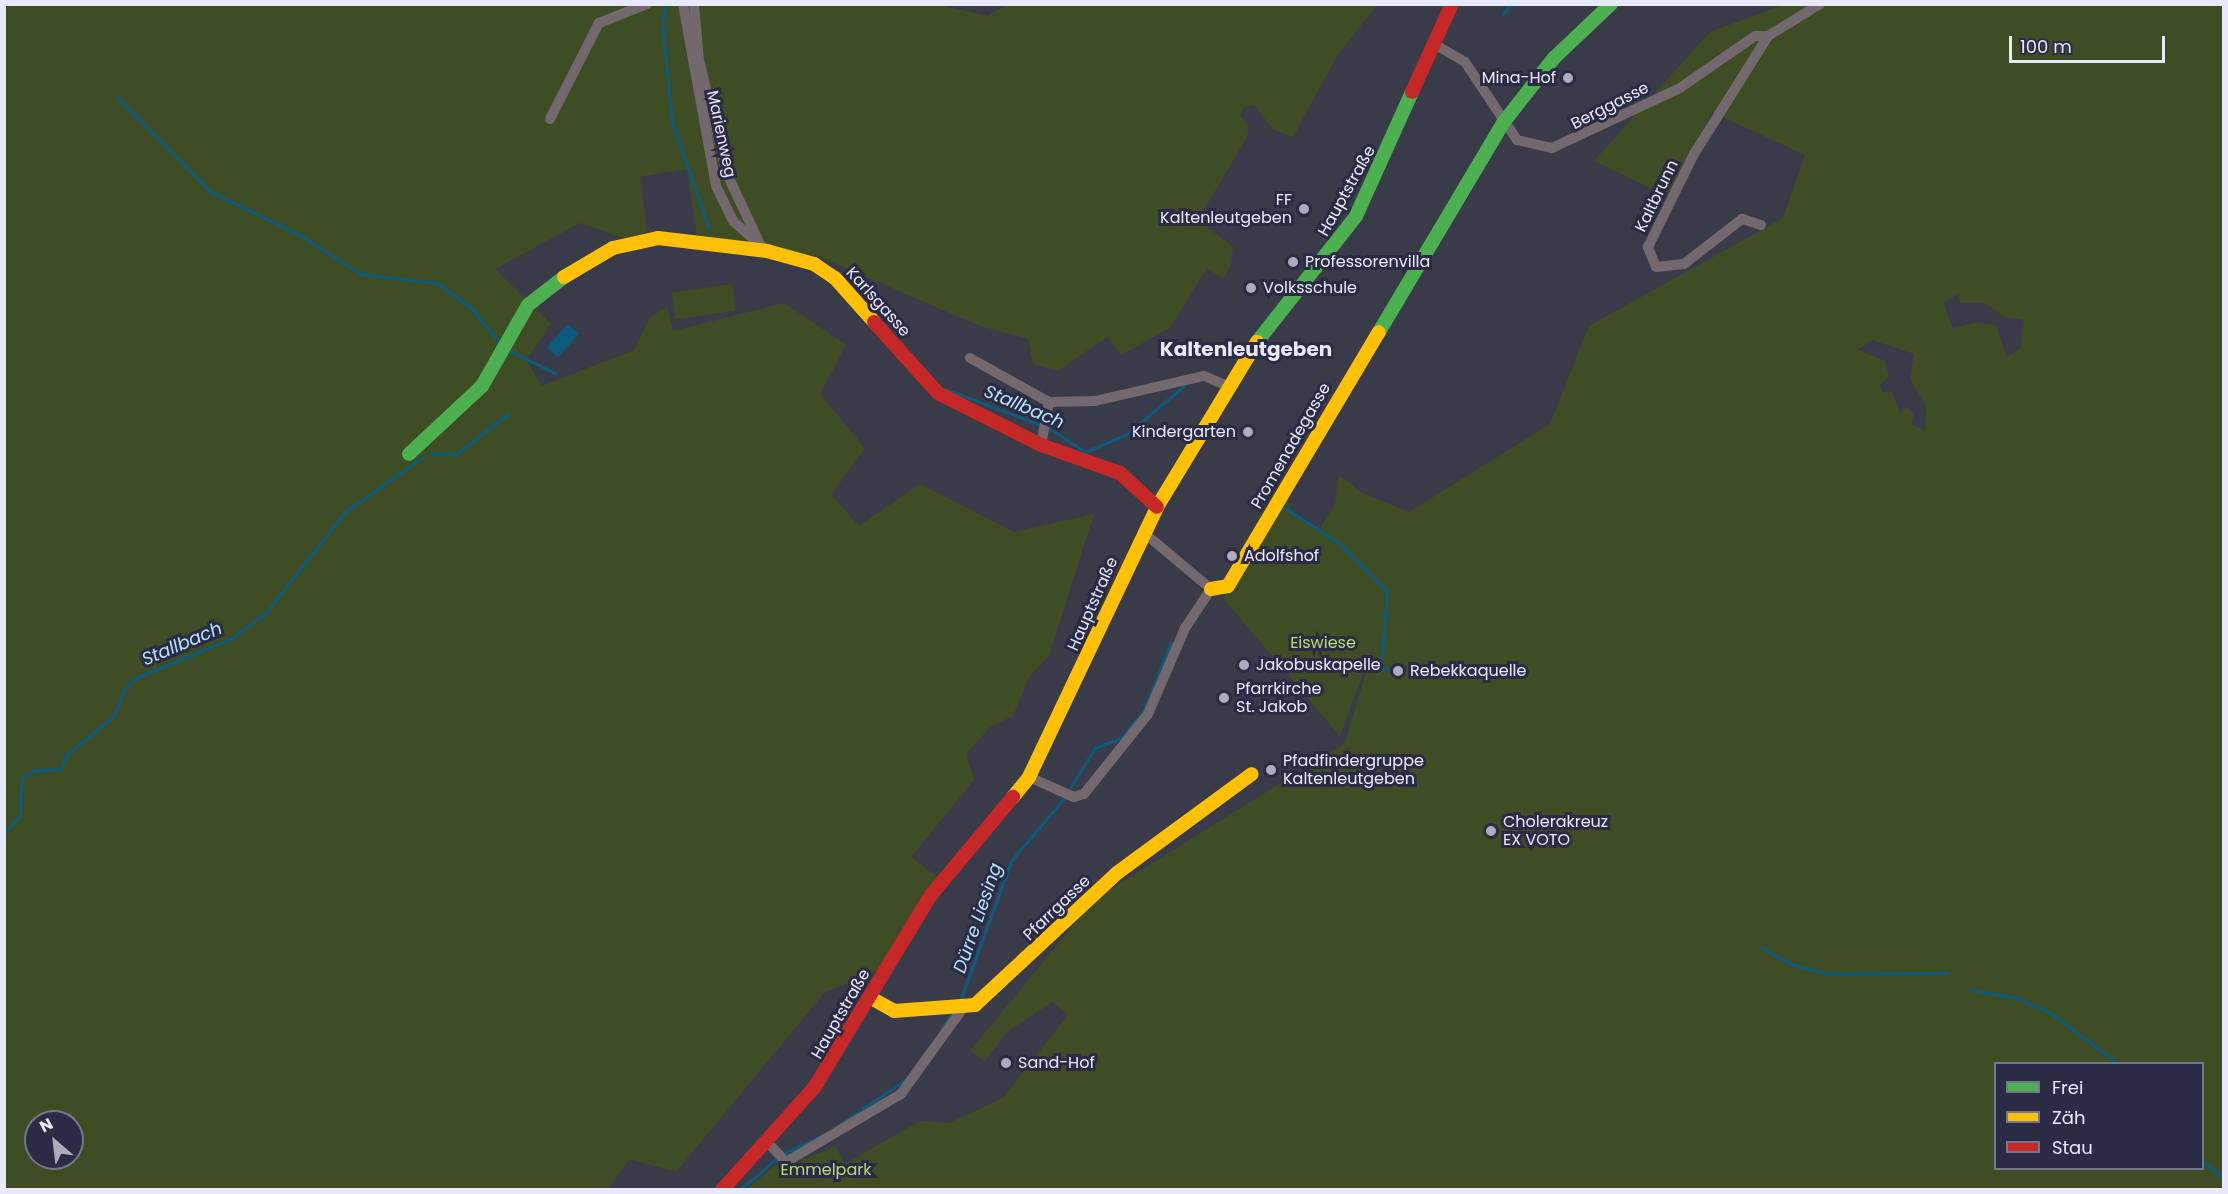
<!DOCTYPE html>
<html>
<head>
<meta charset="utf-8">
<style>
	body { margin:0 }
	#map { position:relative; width:2228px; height:1194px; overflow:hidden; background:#3a3b49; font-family:Poppins,sans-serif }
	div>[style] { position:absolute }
	.green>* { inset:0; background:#3f4d24; transform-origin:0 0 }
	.water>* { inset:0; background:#0c5b7e; transform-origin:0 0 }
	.stream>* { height:3px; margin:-1.5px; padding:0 1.5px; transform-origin:1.5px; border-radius:1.5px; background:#0c5b7e }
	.street>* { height:10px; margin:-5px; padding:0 5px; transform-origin:5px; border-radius:5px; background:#73686d }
	.fast>* { height:14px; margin:-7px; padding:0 7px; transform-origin:7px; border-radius:7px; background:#4caf50 }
	.slow>* { height:14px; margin:-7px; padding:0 7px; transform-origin:7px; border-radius:7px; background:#ffc107 }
	.jam>* { height:14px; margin:-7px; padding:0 7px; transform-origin:7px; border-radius:7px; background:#c62828 }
	.dots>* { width:16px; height:16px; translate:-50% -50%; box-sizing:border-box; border:3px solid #2a2b44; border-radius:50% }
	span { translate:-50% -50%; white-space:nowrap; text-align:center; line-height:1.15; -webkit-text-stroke:6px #2a2b44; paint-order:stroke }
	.poi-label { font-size:16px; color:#e8e9fa }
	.right { translate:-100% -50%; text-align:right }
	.left { translate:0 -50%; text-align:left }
	.street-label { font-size:16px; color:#e8e9fa }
	.park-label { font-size:16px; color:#b7dd6c }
	.water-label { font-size:18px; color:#b5e2fc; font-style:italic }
	.quarter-label { font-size:20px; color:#e8e9fa; font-weight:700 }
	.frame { position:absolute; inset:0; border:6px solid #e8e9fa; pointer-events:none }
	.legend { position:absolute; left:1994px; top:1062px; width:210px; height:108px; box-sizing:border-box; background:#2a2b44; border:2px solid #76778d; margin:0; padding:8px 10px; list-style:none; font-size:18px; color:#e8e9fa }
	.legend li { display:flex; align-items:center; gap:12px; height:30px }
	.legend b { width:30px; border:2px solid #76778d }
	.north { position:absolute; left:24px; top:1110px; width:60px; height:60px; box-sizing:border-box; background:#2a2b44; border:2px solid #76778d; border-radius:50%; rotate:332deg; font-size:16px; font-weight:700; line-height:24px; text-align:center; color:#e8e9fa }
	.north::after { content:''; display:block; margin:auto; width:21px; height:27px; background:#abacbc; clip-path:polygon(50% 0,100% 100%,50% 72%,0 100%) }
	.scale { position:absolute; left:2009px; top:36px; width:156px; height:27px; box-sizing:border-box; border:3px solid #e8e9fa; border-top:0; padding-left:8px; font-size:18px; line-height:21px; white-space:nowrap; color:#e8e9fa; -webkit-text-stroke:4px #2a2b44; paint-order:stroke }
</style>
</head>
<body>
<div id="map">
	<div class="green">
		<div style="clip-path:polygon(evenodd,935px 4px,988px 16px,1007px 4px,1377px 5px,1337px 56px,1293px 137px,1274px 130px,1254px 105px,1243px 108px,1240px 116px,1249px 126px,1247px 137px,1198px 220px,1233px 247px,1230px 268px,1223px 279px,1207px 268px,1170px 328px,1121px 355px,1107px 337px,1058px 371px,1033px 364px,1028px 339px,980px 326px,818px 256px,697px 236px,687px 169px,640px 177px,647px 233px,623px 238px,580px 223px,495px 269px,551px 324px,526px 360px,542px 386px,634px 350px,650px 317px,667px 307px,673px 331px,784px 303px,846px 345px,820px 394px,865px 448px,831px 495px,859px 526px,920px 484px,1014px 532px,1094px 514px,1049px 656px,1029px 677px,1013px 716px,990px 727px,966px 754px,974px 780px,911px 857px,937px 877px,876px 972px,825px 992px,676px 1172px,629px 1159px,608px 1190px,5px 1189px,4px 5px,935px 4px,36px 1122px,72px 1122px,72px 1158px,36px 1158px,36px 1122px)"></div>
		<div style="clip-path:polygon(evenodd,1783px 5px,2223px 5px,2223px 1189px,746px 1190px,775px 1165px,783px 1169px,835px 1146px,845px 1164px,920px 1121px,949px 1123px,1003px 1098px,1068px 1015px,1052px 1002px,1007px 1032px,985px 1061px,970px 1051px,1095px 899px,1345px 743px,1375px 642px,1340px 736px,1223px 598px,1285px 494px,1290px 510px,1319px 530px,1335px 504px,1339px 475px,1362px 493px,1409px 512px,1550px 424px,1589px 326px,1783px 218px,1805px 155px,1712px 112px,1667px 196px,1594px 161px,1710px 32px,1783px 5px,1959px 294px,1960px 303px,1985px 303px,2005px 317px,2024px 320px,2020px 348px,2007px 358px,1996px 325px,1977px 322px,1953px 328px,1943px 302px,1959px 294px,1783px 5px,1872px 340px,1914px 354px,1910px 379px,1926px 406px,1925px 430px,1911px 424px,1914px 414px,1907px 407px,1900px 413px,1892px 392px,1882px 392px,1880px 384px,1889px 377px,1885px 361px,1858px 350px,1872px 340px,1783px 5px,1996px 1064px,2202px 1064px,2202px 1168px,1996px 1168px,1996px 1064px)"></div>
		<div style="left:732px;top:284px;width:27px;height:61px;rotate:82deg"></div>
	</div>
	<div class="water">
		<div style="left:568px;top:324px;width:15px;height:32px;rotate:42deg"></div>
	</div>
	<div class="stream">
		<div style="left:666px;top:4px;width:19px;rotate:102deg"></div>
		<div style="left:662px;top:23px;width:100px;rotate:84.2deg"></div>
		<div style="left:672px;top:122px;width:112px;rotate:70.8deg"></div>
		<div style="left:1503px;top:14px;width:13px;rotate:-51deg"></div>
		<div style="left:117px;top:97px;width:134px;rotate:45.3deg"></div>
		<div style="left:211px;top:192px;width:101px;rotate:25.8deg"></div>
		<div style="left:302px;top:236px;width:70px;rotate:32.8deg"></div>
		<div style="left:361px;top:274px;width:77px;rotate:6.8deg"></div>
		<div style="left:437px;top:283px;width:39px;rotate:36deg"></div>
		<div style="left:469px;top:306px;width:50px;rotate:49.9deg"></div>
		<div style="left:508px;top:350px;width:52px;rotate:26.1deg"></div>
		<div style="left:945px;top:389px;width:111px;rotate:20.6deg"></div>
		<div style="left:1049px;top:428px;width:43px;rotate:33.7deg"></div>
		<div style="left:1085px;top:452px;width:43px;rotate:-23deg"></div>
		<div style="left:1125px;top:435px;width:77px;rotate:-39.7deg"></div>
		<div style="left:431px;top:454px;width:25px"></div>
		<div style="left:456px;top:454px;width:66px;rotate:-37.6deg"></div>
		<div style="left:1282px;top:506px;width:68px;rotate:33deg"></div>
		<div style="left:1339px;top:543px;width:68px;rotate:45deg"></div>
		<div style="left:1387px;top:591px;width:77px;rotate:94.5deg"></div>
		<div style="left:1381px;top:668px;width:15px;rotate:8deg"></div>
		<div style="left:1068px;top:791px;width:51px;rotate:-57.9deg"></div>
		<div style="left:1095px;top:748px;width:28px;rotate:-21deg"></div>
		<div style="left:1121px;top:738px;width:34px;rotate:-50deg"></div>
		<div style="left:1143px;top:712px;width:75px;rotate:-68.2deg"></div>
		<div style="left:4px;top:833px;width:23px;rotate:-47deg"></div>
		<div style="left:20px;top:816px;width:39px;rotate:-87deg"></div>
		<div style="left:22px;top:777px;width:16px;rotate:-27deg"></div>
		<div style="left:36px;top:770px;width:24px"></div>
		<div style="left:60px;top:770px;width:17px;rotate:-66deg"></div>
		<div style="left:67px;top:754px;width:59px;rotate:-38.8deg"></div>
		<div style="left:113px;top:717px;width:30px;rotate:-67deg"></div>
		<div style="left:125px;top:689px;width:16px;rotate:-45deg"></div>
		<div style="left:136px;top:678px;width:104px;rotate:-22.6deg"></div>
		<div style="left:232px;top:638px;width:39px;rotate:-36deg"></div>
		<div style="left:264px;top:615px;width:131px;rotate:-51.8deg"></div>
		<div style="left:345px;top:512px;width:95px;rotate:-35.2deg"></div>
		<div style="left:1761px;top:947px;width:34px;rotate:30deg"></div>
		<div style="left:1791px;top:964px;width:38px;rotate:15deg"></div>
		<div style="left:1828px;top:974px;width:119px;rotate:-0.5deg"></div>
		<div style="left:1971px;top:990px;width:47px;rotate:9.9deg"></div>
		<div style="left:2017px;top:998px;width:36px;rotate:24deg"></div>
		<div style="left:2050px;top:1013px;width:84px;rotate:36.3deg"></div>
		<div style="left:960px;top:1001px;width:149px;rotate:-70deg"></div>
		<div style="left:1011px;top:861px;width:84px;rotate:-49.8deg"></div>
		<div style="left:942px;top:1028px;width:20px;rotate:-57deg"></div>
		<div style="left:839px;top:1125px;width:83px;rotate:-34.3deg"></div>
		<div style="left:783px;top:1154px;width:41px;rotate:-25.9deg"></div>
		<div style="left:2202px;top:1161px;width:28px;rotate:38deg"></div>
		<div style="left:740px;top:1190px;width:49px;rotate:-40.9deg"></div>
	</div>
	<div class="street">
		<div style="left:683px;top:4px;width:185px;rotate:79.7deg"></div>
		<div style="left:716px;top:186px;width:39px;rotate:64deg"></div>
		<div style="left:733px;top:221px;width:45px;rotate:41.4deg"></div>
		<div style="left:694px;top:4px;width:56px;rotate:84.9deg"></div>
		<div style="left:699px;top:60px;width:117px;rotate:76.2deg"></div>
		<div style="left:727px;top:174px;width:75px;rotate:64.8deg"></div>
		<div style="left:1434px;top:44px;width:36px;rotate:30deg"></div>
		<div style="left:1465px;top:62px;width:94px;rotate:56.3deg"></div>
		<div style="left:1517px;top:140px;width:36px;rotate:13deg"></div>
		<div style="left:1552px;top:148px;width:141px;rotate:-25.1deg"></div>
		<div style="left:1680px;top:88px;width:91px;rotate:-34.7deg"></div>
		<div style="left:1755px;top:36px;width:13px"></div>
		<div style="left:1768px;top:36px;width:61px;rotate:-31.6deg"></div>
		<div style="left:550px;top:119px;width:108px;rotate:-63deg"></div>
		<div style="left:599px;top:23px;width:52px;rotate:-21.6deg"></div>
		<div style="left:1761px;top:225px;width:20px;rotate:-162deg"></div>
		<div style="left:1742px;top:219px;width:73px;rotate:142.2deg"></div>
		<div style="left:1684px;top:264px;width:28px;rotate:174deg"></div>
		<div style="left:1656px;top:267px;width:22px;rotate:-112deg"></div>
		<div style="left:1648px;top:247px;width:104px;rotate:-63.7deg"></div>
		<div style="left:1694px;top:154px;width:139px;rotate:-57.9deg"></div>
		<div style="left:970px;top:358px;width:90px;rotate:29.1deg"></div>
		<div style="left:1049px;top:402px;width:46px;rotate:-1.2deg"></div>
		<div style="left:1095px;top:401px;width:112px;rotate:-12.9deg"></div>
		<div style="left:1204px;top:376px;width:25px;rotate:23deg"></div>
		<div style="left:1041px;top:445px;width:44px;rotate:-79.5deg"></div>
		<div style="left:1029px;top:777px;width:49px;rotate:24deg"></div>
		<div style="left:1074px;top:797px;width:10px;rotate:-17deg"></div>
		<div style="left:1084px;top:794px;width:102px;rotate:-51.3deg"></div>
		<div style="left:1148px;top:714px;width:94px;rotate:-66.7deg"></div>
		<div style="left:1185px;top:628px;width:47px;rotate:-56.3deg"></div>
		<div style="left:1211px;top:589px;width:89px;rotate:-140deg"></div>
		<div style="left:766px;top:1141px;width:29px;rotate:46deg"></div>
		<div style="left:786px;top:1162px;width:134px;rotate:-30.6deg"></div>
		<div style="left:901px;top:1094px;width:106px;rotate:-54.2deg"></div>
	</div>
	<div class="fast">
		<div style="left:1379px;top:332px;width:243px;rotate:-59.3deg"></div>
		<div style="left:1503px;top:123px;width:83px;rotate:-51.9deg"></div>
		<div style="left:1554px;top:58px;width:79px;rotate:-43.5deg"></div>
		<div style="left:1257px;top:342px;width:160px;rotate:-51.8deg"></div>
		<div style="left:1356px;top:216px;width:136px;rotate:-65.7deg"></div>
		<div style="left:409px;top:454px;width:100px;rotate:-43deg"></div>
		<div style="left:482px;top:386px;width:93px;rotate:-60.4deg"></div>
		<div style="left:528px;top:305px;width:46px;rotate:-37.9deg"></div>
	</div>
	<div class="slow">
		<div style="left:564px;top:277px;width:57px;rotate:-30.6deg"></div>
		<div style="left:613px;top:248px;width:46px;rotate:-12.5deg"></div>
		<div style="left:658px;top:238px;width:110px;rotate:6.8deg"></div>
		<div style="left:767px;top:251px;width:49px;rotate:15.5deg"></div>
		<div style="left:814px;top:264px;width:25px;rotate:34deg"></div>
		<div style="left:835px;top:278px;width:59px;rotate:48.4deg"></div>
		<div style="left:1211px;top:589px;width:17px;rotate:-10deg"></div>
		<div style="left:1228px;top:586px;width:295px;rotate:-59.3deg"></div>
		<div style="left:1013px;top:797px;width:26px;rotate:-51deg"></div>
		<div style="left:1029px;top:777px;width:299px;rotate:-64.6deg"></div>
		<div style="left:1157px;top:507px;width:193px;rotate:-58.8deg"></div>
		<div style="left:871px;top:998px;width:26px;rotate:29deg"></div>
		<div style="left:894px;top:1011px;width:81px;rotate:-4.2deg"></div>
		<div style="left:975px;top:1005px;width:194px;rotate:-42.9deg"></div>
		<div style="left:1117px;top:873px;width:167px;rotate:-36.3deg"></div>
	</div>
	<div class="jam">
		<div style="left:1412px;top:92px;width:97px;rotate:-65.6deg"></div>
		<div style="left:874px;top:322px;width:96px;rotate:48deg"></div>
		<div style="left:938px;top:393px;width:115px;rotate:26.8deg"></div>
		<div style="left:1041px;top:445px;width:84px;rotate:19.5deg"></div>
		<div style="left:1120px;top:473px;width:50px;rotate:42.6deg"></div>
		<div style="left:722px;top:1190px;width:137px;rotate:-48deg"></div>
		<div style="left:814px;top:1088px;width:226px;rotate:-58.8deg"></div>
		<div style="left:931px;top:895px;width:128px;rotate:-50.1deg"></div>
	</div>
	<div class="dots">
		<div style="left:1568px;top:78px;background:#abacbc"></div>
		<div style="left:1304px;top:209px;background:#abacbc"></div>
		<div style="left:1293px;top:262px;background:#abacbc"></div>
		<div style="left:1251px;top:288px;background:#abacbc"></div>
		<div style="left:1248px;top:432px;background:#abacbc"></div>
		<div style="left:1232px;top:556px;background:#abacbc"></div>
		<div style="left:1244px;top:665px;background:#abacbc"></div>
		<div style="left:1398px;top:671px;background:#abacbc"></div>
		<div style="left:1224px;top:698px;background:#abacbc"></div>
		<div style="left:1271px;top:770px;background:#abacbc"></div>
		<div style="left:1491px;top:831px;background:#abacbc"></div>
		<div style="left:1006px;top:1063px;background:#abacbc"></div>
	</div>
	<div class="poi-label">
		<span class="right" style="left:1556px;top:78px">Mina-Hof</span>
		<span class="right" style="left:1292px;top:209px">FF<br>Kaltenleutgeben</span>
		<span class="left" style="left:1305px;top:262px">Professorenvilla</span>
		<span class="left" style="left:1263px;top:288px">Volksschule</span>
		<span class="right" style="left:1236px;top:432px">Kindergarten</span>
		<span class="left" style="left:1244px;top:556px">Adolfshof</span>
		<span class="left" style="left:1256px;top:665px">Jakobuskapelle</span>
		<span class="left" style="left:1410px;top:671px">Rebekkaquelle</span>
		<span class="left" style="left:1236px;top:698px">Pfarrkirche<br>St. Jakob</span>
		<span class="left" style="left:1283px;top:770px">Pfadfindergruppe<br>Kaltenleutgeben</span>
		<span class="left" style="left:1503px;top:831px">Cholerakreuz<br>EX VOTO</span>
		<span class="left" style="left:1018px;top:1063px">Sand-Hof</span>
	</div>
	<div class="street-label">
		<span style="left:1610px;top:106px;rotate:-27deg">Berggasse</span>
		<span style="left:721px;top:134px;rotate:78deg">Marienweg</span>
		<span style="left:1347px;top:191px;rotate:-61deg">Hauptstraße</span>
		<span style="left:1657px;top:196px;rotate:-64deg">Kaltbrunn</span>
		<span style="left:878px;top:302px;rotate:48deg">Karlsgasse</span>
		<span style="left:1291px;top:446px;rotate:-60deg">Promenadegasse</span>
		<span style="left:1093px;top:604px;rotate:-66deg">Hauptstraße</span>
		<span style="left:1057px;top:908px;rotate:-44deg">Pfarrgasse</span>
		<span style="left:841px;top:1014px;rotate:-60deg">Hauptstraße</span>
	</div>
	<div class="park-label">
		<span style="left:1323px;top:643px">Eiswiese</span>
		<span style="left:826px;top:1170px">Emmelpark</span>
	</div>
	<div class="water-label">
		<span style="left:1024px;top:407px;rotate:23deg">Stallbach</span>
		<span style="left:182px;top:644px;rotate:-23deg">Stallbach</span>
		<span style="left:978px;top:918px;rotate:-71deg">Dürre Liesing</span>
	</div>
	<div class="quarter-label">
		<span style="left:1246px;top:349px">Kaltenleutgeben</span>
	</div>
	<div class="frame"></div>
	<ul class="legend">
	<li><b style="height:8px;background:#4caf50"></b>Frei</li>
	<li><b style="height:8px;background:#ffc107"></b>Zäh</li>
	<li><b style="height:8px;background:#c62828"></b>Stau</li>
	</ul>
	<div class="north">N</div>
	<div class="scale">100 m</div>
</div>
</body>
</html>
